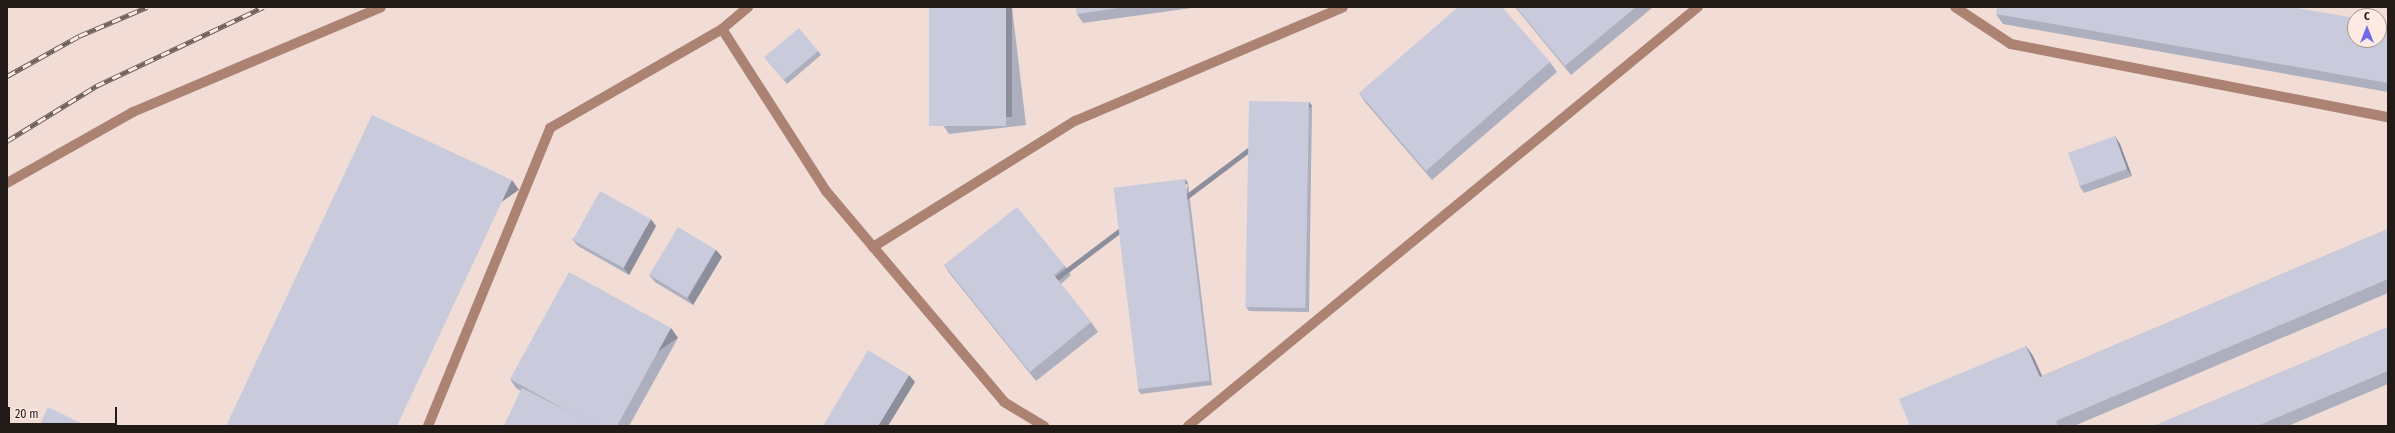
<!DOCTYPE html>
<html>
<head>
<meta charset="utf-8">
<style>
	body { margin:0 }
	#map { position:relative; width:2395px; height:433px; overflow:hidden; background:#f1ddd5; font-family:"Fira Sans Condensed",sans-serif }
	div>[style] { position:absolute }
	.minor>* { height:10px; margin:-5px; padding:0 5px; transform-origin:5px; border-radius:5px; background:#ac8373 }
	.rail>* { height:4.5px; margin-top:-2.25px; transform-origin:0; background:repeating-linear-gradient(90deg,#feeae2 0 9px,#6e625d 0 18px); box-sizing:border-box; border-block:1px solid #6e625d }
	.wall>* { inset:0; background:#adafbe }
	.shaded-wall>* { inset:0; background:#8d8e9b; transform-origin:0 0 }
	.building>* { inset:0; background:#c9cbdd; transform-origin:0 0 }
	span { translate:-50% -50%; white-space:nowrap; text-align:center; line-height:1.15; -webkit-text-stroke:4px #feeae2; paint-order:stroke }
	.frame { position:absolute; inset:0; border:8px solid #211a17; pointer-events:none }
	.north { position:absolute; left:2347px; top:8px; width:40px; height:40px; box-sizing:border-box; background:#feeae2; border:1px solid #a69791; border-radius:50%; rotate:0deg; font-size:11px; font-weight:700; line-height:16px; text-align:center; color:#211a17 }
	.north::after { content:''; display:block; margin:auto; width:14px; height:18px; background:#6d6ce6; clip-path:polygon(50% 0,100% 100%,50% 72%,0 100%) }
	.scale { position:absolute; left:8px; top:407px; width:109px; height:18px; box-sizing:border-box; border:2px solid #211a17; border-top:0; padding-left:5px; font-size:12px; line-height:14px; white-space:nowrap; color:#211a17; -webkit-text-stroke:3px #feeae2; paint-order:stroke }
</style>
</head>
<body>
<div id="map">
	<div class="minor">
		<div style="left:1955px;top:7px;width:67px;rotate:33.5deg"></div>
		<div style="left:2011px;top:44px;width:384px;rotate:11deg"></div>
		<div style="left:722px;top:29px;width:193px;rotate:57.3deg"></div>
		<div style="left:826px;top:191px;width:276px;rotate:49.8deg"></div>
		<div style="left:1004px;top:402px;width:47px;rotate:31deg"></div>
		<div style="left:7px;top:183px;width:145px;rotate:-29.4deg"></div>
		<div style="left:133px;top:112px;width:269px;rotate:-22.9deg"></div>
		<div style="left:873px;top:247px;width:238px;rotate:-32deg"></div>
		<div style="left:1075px;top:121px;width:291px;rotate:-23deg"></div>
		<div style="left:428px;top:426px;width:322px;rotate:-67.7deg"></div>
		<div style="left:550px;top:128px;width:198px;rotate:-29.9deg"></div>
		<div style="left:722px;top:29px;width:34px;rotate:-40deg"></div>
		<div style="left:1188px;top:426px;width:660px;rotate:-39.41deg"></div>
	</div>
	<div class="rail">
		<div style="left:7px;top:76px;width:82px;rotate:-29.1deg"></div>
		<div style="left:79px;top:36px;width:74px;rotate:-23.1deg"></div>
		<div style="left:7px;top:141px;width:105px;rotate:-31.7deg"></div>
		<div style="left:96px;top:86px;width:185px;rotate:-25.3deg"></div>
	</div>
	<div class="wall">
		<div style="clip-path:polygon(929px 7px,1012px 7px,1026px 125px,949px 134px,943px 125px)"></div>
		<div style="clip-path:polygon(1076px 7px,1199px 7px,1083px 23px,1077px 14px)"></div>
		<div style="clip-path:polygon(1515px 7px,1651px 7px,1652px 8px,1571px 75px)"></div>
		<div style="clip-path:polygon(1996px 14px,2388px 24px,2388px 92px,2003px 24px)"></div>
		<div style="clip-path:polygon(818px 51px,821px 55px,787px 84px,765px 58px)"></div>
		<div style="clip-path:polygon(1550px 62px,1557px 72px,1432px 180px,1365px 102px,1359px 93px)"></div>
		<div style="clip-path:polygon(1309px 102px,1312px 106px,1309px 312px,1249px 311px,1246px 307px)"></div>
		<div style="clip-path:polygon(2115px 136px,2120px 144px,2132px 176px,2084px 193px,2079px 185px)"></div>
		<div style="clip-path:polygon(1188px 183px,1212px 385px,1141px 394px,1138px 390px)"></div>
		<div style="clip-path:polygon(656px 226px,629px 275px,578px 246px,572px 239px)"></div>
		<div style="clip-path:polygon(2388px 229px,2388px 293px,2074px 426px,1910px 426px,2026px 346px,2033px 356px,2042px 376px)"></div>
		<div style="clip-path:polygon(716px 250px,722px 257px,693px 305px,655px 282px,649px 275px)"></div>
		<div style="clip-path:polygon(944px 265px,1065px 266px,1071px 275px,1061px 284px,1091px 322px,1098px 332px,1036px 381px,950px 274px)"></div>
		<div style="clip-path:polygon(2388px 327px,2388px 384px,2288px 426px,2154px 426px)"></div>
		<div style="clip-path:polygon(671px 328px,678px 338px,629px 426px,504px 426px,521px 391px,516px 388px,510px 379px)"></div>
	</div>
	<div class="shaded-wall">
		<div style="left:1006px;top:7px;width:6px;height:110px"></div>
		<div style="left:1309px;top:102px;width:5px;height:206px;rotate:53deg"></div>
		<div style="clip-path:polygon(2115px 136px,2120px 144px,2132px 176px,2127px 169px)"></div>
		<div style="left:1185px;top:179px;width:5px;height:203px;rotate:53deg"></div>
		<div style="left:512px;top:180px;width:12px;height:272px;rotate:55deg"></div>
		<div style="clip-path:polygon(651px 219px,656px 226px,629px 275px,623px 267px)"></div>
		<div style="clip-path:polygon(716px 250px,722px 257px,693px 305px,688px 298px)"></div>
		<div style="left:671px;top:328px;width:12px;height:112px;rotate:55deg"></div>
		<div style="clip-path:polygon(2026px 346px,2033px 356px,2047px 387px,2040px 377px)"></div>
		<div style="clip-path:polygon(909px 375px,915px 382px,888px 426px,878px 426px)"></div>
	</div>
	<div class="building">
		<div style="left:929px;top:7px;width:77px;height:119px"></div>
		<div style="clip-path:polygon(1076px 7px,1125px 7px,1077px 14px)"></div>
		<div style="clip-path:polygon(1458px 7px,1502px 7px,1550px 62px,1426px 171px,1359px 93px)"></div>
		<div style="clip-path:polygon(1516px 7px,1636px 7px,1565px 66px)"></div>
		<div style="clip-path:polygon(1997px 7px,2291px 7px,2355px 18px,2355px 40px,2379px 40px,2379px 23px,2388px 24px,2388px 83px,1996px 14px)"></div>
		<div style="left:799px;top:28px;width:30px;height:45px;rotate:50deg"></div>
		<div style="left:1249px;top:101px;width:60px;height:206px;rotate:1deg"></div>
		<div style="clip-path:polygon(372px 115px,512px 180px,397px 426px,226px 426px)"></div>
		<div style="left:2115px;top:136px;width:35px;height:50px;rotate:70deg"></div>
		<div style="left:1185px;top:179px;width:203px;height:72px;rotate:83deg"></div>
		<div style="left:600px;top:191px;width:58px;height:56px;rotate:29deg"></div>
		<div style="clip-path:polygon(1017px 207px,1065px 266px,1054px 275px,1091px 322px,1030px 372px,944px 265px)"></div>
		<div style="left:678px;top:227px;width:44px;height:56px;rotate:31deg"></div>
		<div style="clip-path:polygon(2388px 229px,2388px 279px,2056px 421px,2058px 426px,1910px 426px,1899px 399px,2026px 346px,2040px 377px)"></div>
		<div style="clip-path:polygon(569px 272px,671px 328px,617px 426px,597px 426px,573px 414px,510px 379px)"></div>
		<div style="clip-path:polygon(2388px 327px,2388px 371px,2257px 426px,2154px 426px)"></div>
		<div style="clip-path:polygon(868px 350px,909px 375px,878px 426px,823px 426px)"></div>
		<div style="clip-path:polygon(522px 388px,597px 426px,504px 426px)"></div>
		<div style="clip-path:polygon(48px 407px,87px 426px,39px 426px)"></div>
	</div>
	<div class="frame"></div>
	<div class="north">С</div>
	<div class="scale">20 m</div>
</div>
</body>
</html>
